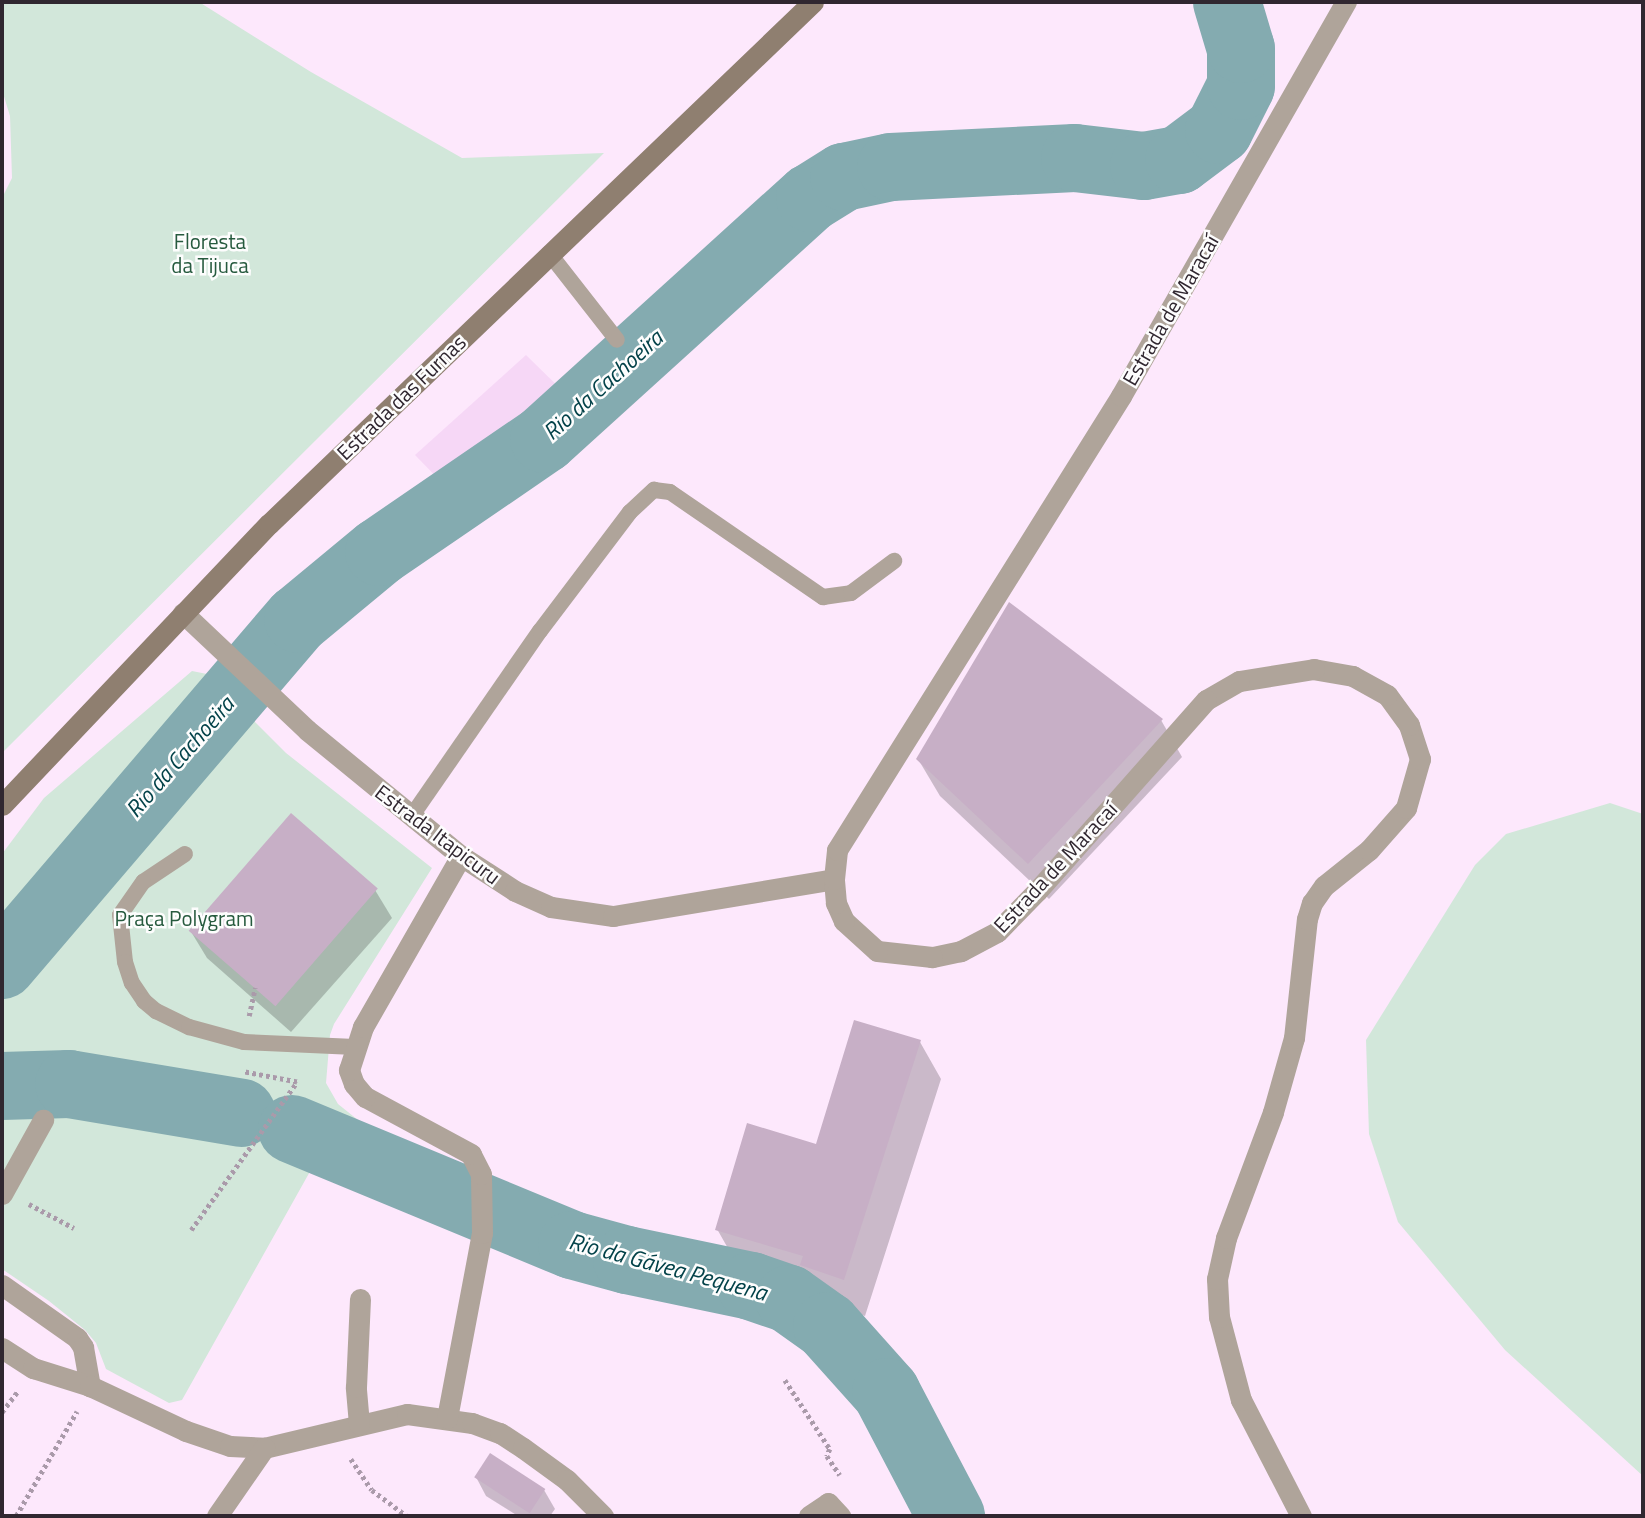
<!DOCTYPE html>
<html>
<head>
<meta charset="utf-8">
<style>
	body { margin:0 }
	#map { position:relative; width:1645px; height:1518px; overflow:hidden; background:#fde8fc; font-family:"Titillium Web",sans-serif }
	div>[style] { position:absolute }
	.built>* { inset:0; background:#f6d7f6 }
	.green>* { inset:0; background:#d2e7da }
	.shadow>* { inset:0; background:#0003 }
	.river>* { height:68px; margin:-34px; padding:0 34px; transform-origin:34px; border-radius:34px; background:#84abb0 }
	.building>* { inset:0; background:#c7afc6; transform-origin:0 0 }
	.path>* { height:4.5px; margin-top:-2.25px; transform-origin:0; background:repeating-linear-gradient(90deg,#aa9aaa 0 3.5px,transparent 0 7px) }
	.lane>* { height:16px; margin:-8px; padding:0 8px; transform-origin:8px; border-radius:8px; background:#afa49a }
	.street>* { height:21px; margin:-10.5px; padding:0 10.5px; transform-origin:10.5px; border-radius:10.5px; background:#afa49a }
	.secondary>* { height:21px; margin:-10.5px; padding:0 10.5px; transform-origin:10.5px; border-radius:10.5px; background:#8f7f70 }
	span { translate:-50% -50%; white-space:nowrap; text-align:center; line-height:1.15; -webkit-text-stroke:5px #fdfdfd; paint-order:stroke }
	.park-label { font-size:21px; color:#265a3e }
	.street-label { font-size:21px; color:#302730 }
	.water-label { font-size:23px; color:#034249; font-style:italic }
	.frame { position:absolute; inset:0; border:4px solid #302730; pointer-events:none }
</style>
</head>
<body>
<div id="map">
	<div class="built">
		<div style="clip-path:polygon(526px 355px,574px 402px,450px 491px,415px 455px)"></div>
	</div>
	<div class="green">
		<div style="clip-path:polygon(2px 2px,199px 2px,311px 72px,462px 158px,604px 153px,2px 753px,2px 198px,12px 178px,10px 116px,2px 90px)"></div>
		<div style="clip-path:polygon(192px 671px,207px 674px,286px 753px,432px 868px,334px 1024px,330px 1035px,326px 1083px,338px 1104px,358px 1120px,468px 1184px,473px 1191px,469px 1227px,317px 1159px,182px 1400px,169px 1403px,106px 1369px,96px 1343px,85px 1330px,49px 1301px,2px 1269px,2px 854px,44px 798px)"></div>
		<div style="clip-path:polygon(1610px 803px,1643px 814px,1643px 1476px,1505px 1350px,1398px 1222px,1369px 1134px,1366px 1040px,1475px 865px,1506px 834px)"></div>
	</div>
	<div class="shadow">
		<div style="clip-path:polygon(1161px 720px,1182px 757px,1049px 899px,940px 796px,918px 759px)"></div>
		<div style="clip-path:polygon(375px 890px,392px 918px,291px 1032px,207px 958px,190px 930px)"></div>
		<div style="clip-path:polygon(920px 1042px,941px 1079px,865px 1316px,823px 1302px,816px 1290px,738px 1266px,717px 1229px,817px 1146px)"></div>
		<div style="clip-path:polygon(476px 1477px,544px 1490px,555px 1509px,550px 1516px,518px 1516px,486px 1496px)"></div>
	</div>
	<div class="river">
		<div style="left:2px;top:965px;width:455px;rotate:-49.5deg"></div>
		<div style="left:298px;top:619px;width:105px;rotate:-39.6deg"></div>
		<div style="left:379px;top:552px;width:200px;rotate:-34.4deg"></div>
		<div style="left:544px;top:439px;width:359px;rotate:-42.2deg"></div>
		<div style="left:810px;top:198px;width:40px;rotate:-32deg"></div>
		<div style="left:844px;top:177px;width:48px;rotate:-12deg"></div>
		<div style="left:891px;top:167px;width:184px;rotate:-2.8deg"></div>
		<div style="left:1075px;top:158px;width:69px;rotate:6.6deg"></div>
		<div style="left:1144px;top:166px;width:36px;rotate:-10deg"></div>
		<div style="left:1179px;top:160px;width:50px;rotate:-36.9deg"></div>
		<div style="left:1219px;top:130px;width:49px;rotate:-63.4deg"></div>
		<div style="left:1241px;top:86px;width:37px;rotate:-90deg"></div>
		<div style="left:1241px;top:49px;width:49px;rotate:-106.6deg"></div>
		<div style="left:2px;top:1086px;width:67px;rotate:-1.7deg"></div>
		<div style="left:69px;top:1084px;width:175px;rotate:9.5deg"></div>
		<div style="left:292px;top:1129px;width:303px;rotate:22.5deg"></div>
		<div style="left:572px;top:1245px;width:57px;rotate:15.3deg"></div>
		<div style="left:627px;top:1260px;width:127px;rotate:11.8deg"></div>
		<div style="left:751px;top:1286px;width:40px;rotate:18.9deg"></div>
		<div style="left:789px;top:1299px;width:47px;rotate:35.4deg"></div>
		<div style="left:827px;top:1326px;width:89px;rotate:48.2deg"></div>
		<div style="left:886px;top:1392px;width:140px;rotate:62.3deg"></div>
	</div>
	<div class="building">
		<div style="clip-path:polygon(1009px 602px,1163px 719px,1028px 864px,916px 759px)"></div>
		<div style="left:291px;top:813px;width:115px;height:156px;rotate:41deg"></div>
		<div style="clip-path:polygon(854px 1020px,921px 1040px,844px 1280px,800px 1265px,803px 1256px,715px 1230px,747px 1123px,816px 1144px)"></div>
		<div style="left:490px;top:1453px;width:66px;height:29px;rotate:33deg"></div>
	</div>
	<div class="path">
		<div style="left:249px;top:1016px;width:29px;rotate:-78deg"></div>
		<div style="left:29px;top:1204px;width:51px;rotate:28.1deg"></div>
		<div style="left:191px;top:1230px;width:182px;rotate:-54.4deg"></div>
		<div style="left:297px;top:1082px;width:53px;rotate:-169.1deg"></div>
		<div style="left:785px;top:1380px;width:82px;rotate:56.9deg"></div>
		<div style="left:830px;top:1449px;width:8px;rotate:113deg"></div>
		<div style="left:827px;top:1456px;width:23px;rotate:56deg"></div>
		<div style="left:2px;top:1412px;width:25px;rotate:-53deg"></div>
		<div style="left:351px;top:1459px;width:37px;rotate:56deg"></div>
		<div style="left:372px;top:1490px;width:44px;rotate:36.6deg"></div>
		<div style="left:16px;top:1516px;width:121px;rotate:-59.8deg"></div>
	</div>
	<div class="lane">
		<div style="left:549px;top:253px;width:110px;rotate:52deg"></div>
		<div style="left:411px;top:817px;width:226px;rotate:-55.3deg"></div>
		<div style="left:540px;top:631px;width:149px;rotate:-52.9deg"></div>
		<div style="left:630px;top:512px;width:33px;rotate:-43deg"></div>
		<div style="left:654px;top:490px;width:16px;rotate:7deg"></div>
		<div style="left:670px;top:492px;width:186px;rotate:34.5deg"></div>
		<div style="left:823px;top:597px;width:28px;rotate:-8deg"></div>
		<div style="left:851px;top:593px;width:54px;rotate:-36.7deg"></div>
		<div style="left:185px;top:854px;width:50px;rotate:146.3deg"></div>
		<div style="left:143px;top:882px;width:40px;rotate:124.9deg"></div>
		<div style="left:120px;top:915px;width:47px;rotate:83.9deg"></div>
		<div style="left:125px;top:962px;width:22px;rotate:72deg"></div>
		<div style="left:132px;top:983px;width:22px;rotate:56deg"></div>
		<div style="left:144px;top:1001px;width:16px;rotate:40deg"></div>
		<div style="left:156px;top:1011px;width:37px;rotate:26deg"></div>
		<div style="left:189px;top:1027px;width:57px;rotate:15.3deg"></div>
		<div style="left:244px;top:1042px;width:111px;rotate:2.6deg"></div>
	</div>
	<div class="street">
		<div style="left:183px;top:613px;width:170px;rotate:43.3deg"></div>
		<div style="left:307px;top:730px;width:199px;rotate:39.3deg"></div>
		<div style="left:461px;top:856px;width:64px;rotate:32.9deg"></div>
		<div style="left:515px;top:891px;width:39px;rotate:24deg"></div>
		<div style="left:551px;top:907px;width:63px;rotate:8.3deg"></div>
		<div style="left:613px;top:916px;width:224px;rotate:-9.5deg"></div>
		<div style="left:2px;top:1194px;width:85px;rotate:-61deg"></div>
		<div style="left:2px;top:1285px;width:92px;rotate:35.2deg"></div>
		<div style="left:77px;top:1338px;width:11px;rotate:56deg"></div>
		<div style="left:83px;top:1347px;width:40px;rotate:80deg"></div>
		<div style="left:2px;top:1348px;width:37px;rotate:33deg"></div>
		<div style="left:33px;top:1368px;width:60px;rotate:17.5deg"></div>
		<div style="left:90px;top:1386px;width:106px;rotate:25.1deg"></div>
		<div style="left:186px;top:1431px;width:46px;rotate:18.8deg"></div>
		<div style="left:230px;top:1446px;width:34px;rotate:3deg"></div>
		<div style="left:264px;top:1448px;width:147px;rotate:-13.4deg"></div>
		<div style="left:407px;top:1414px;width:66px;rotate:7.9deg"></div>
		<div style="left:472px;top:1423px;width:30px;rotate:20deg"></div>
		<div style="left:500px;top:1433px;width:27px;rotate:33deg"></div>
		<div style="left:523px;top:1448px;width:54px;rotate:36deg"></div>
		<div style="left:567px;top:1480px;width:51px;rotate:45deg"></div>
		<div style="left:447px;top:1418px;width:188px;rotate:-79.3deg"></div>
		<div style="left:482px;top:1233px;width:59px;rotate:-91deg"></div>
		<div style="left:481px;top:1174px;width:22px;rotate:-117deg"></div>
		<div style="left:471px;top:1154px;width:120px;rotate:-151.7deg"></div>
		<div style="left:365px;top:1097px;width:17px;rotate:-130deg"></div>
		<div style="left:354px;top:1084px;width:15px;rotate:-110deg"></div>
		<div style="left:349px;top:1070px;width:45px;rotate:-72deg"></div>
		<div style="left:363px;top:1027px;width:197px;rotate:-60.2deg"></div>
		<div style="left:359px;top:1424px;width:37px;rotate:-95deg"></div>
		<div style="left:356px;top:1387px;width:88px;rotate:-87.4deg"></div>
		<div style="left:217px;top:1516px;width:83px;rotate:-55.3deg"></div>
		<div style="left:809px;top:1516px;width:23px;rotate:-34deg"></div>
		<div style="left:828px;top:1503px;width:18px;rotate:47deg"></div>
		<div style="left:1301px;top:1516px;width:131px;rotate:-117.3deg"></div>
		<div style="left:1241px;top:1400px;width:86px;rotate:-104.8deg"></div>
		<div style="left:1219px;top:1317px;width:38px;rotate:-93deg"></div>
		<div style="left:1217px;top:1279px;width:42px;rotate:-77.6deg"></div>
		<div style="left:1226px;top:1238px;width:134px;rotate:-69.5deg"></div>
		<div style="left:1273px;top:1112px;width:77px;rotate:-74.2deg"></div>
		<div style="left:1294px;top:1038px;width:120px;rotate:-83.8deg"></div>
		<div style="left:1307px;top:919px;width:17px;rotate:-73deg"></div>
		<div style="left:1312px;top:903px;width:21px;rotate:-55deg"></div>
		<div style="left:1324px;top:886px;width:58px;rotate:-38.7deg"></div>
		<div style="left:1369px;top:850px;width:56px;rotate:-48.6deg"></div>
		<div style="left:1406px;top:808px;width:51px;rotate:-74.1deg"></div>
		<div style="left:1420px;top:759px;width:36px;rotate:-108deg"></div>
		<div style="left:1409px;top:725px;width:37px;rotate:-126deg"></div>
		<div style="left:1387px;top:695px;width:39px;rotate:-151deg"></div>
		<div style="left:1353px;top:676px;width:40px;rotate:-170deg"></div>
		<div style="left:1314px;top:669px;width:76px;rotate:170.9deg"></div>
		<div style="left:1239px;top:681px;width:38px;rotate:150deg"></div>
		<div style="left:1206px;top:700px;width:255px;rotate:131.5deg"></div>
		<div style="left:1037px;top:891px;width:57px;rotate:134.3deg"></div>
		<div style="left:997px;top:932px;width:41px;rotate:152.2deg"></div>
		<div style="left:961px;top:951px;width:30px;rotate:168deg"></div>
		<div style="left:932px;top:957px;width:55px;rotate:-173.8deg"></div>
		<div style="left:877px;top:951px;width:45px;rotate:-137.7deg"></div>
		<div style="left:844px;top:921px;width:20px;rotate:-114deg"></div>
		<div style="left:836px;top:903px;width:24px;rotate:-95deg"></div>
		<div style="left:834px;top:879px;width:29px;rotate:-84deg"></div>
		<div style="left:837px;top:850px;width:536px;rotate:-57.97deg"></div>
		<div style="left:1121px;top:396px;width:454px;rotate:-60.3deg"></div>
	</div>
	<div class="secondary">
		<div style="left:2px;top:805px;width:388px;rotate:-46.5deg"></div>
		<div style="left:269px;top:524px;width:754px;rotate:-43.82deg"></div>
	</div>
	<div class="park-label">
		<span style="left:210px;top:253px">Floresta<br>da Tijuca</span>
		<span style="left:184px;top:918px">Praça Polygram</span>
	</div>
	<div class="street-label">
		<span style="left:1170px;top:310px;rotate:-60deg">Estrada de Maracaí</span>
		<span style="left:401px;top:397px;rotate:-44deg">Estrada das Furnas</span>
		<span style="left:438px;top:834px;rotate:37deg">Estrada Itapicuru</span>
		<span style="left:1055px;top:867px;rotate:-47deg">Estrada de Maracaí</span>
	</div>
	<div class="water-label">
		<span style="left:603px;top:385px;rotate:-42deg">Rio da Cachoeira</span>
		<span style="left:180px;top:757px;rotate:-49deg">Rio da Cachoeira</span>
		<span style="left:668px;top:1267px;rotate:15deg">Rio da Gávea Pequena</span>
	</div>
	<div class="frame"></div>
</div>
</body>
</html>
